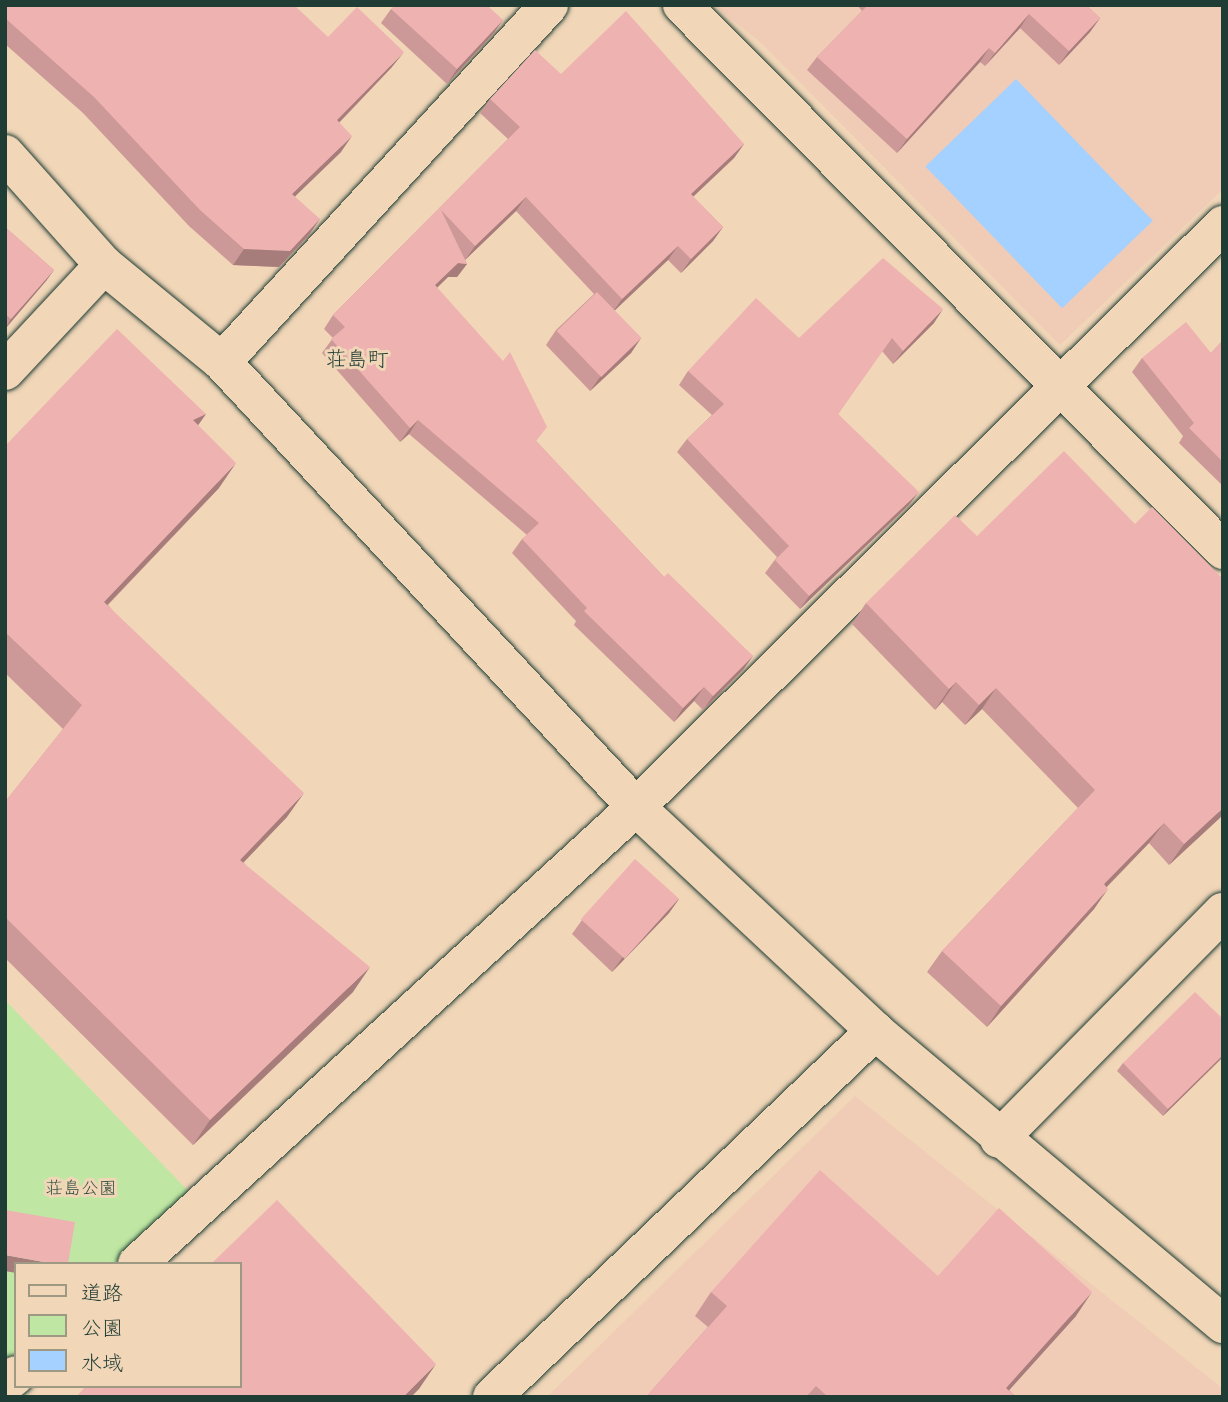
<!DOCTYPE html>
<html>
<head>
<meta charset="utf-8">
<style>
	body { margin:0 }
	#map { position:relative; width:1228px; height:1402px; overflow:hidden; background:#f1d6b8; font-family:Delius,"Klee One",sans-serif }
	div>[style] { position:absolute }
	.built>* { inset:0; background:#f0cbb6 }
	.green>* { inset:0; background:#bfe7a3 }
	.water>* { inset:0; background:#a4d1ff; transform-origin:0 0 }
	.roads { filter:drop-shadow(0 0 2px #1f3d34) drop-shadow(0 0 2px #1f3d34) }
	.minor>* { height:38px; margin:-19px; padding:0 19px; transform-origin:19px; border-radius:19px; background:#f1d6b8 }
	.wall>* { inset:0; background:#cd9998 }
	.shaded-wall>* { inset:0; background:#a77d7c }
	.building>* { inset:0; background:#eeb2b1; transform-origin:0 0 }
	span { translate:-50% -50%; white-space:nowrap; text-align:center; line-height:1.15; -webkit-text-stroke:6px #f1d6b8; paint-order:stroke }
	.park-label { font-size:18px; color:#2f4e3f }
	.quarter-label { font-size:21px; color:#1f3d34 }
	.frame { position:absolute; inset:0; border:7px solid #1f3d34; pointer-events:none }
	.legend { position:absolute; left:14px; top:1262px; width:228px; height:126px; box-sizing:border-box; background:#f1d6b8; border:2px solid #9d9983; margin:0; padding:9px 12px; list-style:none; font-size:21px; color:#1f3d34 }
	.legend li { display:flex; align-items:center; gap:14px; height:35px }
	.legend b { width:35px; border:2px solid #9d9983 }
</style>
</head>
<body>
<div id="map">
	<div class="built">
		<div style="clip-path:polygon(714px 5px,1223px 5px,1223px 189px,1060px 345px,760px 42px)"></div>
		<div style="clip-path:polygon(855px 1096px,1223px 1389px,1223px 1397px,547px 1397px)"></div>
	</div>
	<div class="green">
		<div style="clip-path:polygon(5px 1000px,191px 1194px,114px 1264px,16px 1264px,16px 1352px,5px 1361px)"></div>
	</div>
	<div class="water">
		<div style="left:1016px;top:79px;width:197px;height:126px;rotate:46deg"></div>
	</div>
	<div class="roads">
		<div class="minor">
			<div style="left:682px;top:5px;width:768px;rotate:45.21deg"></div>
			<div style="left:5px;top:154px;width:149px;rotate:48.3deg"></div>
			<div style="left:104px;top:265px;width:153px;rotate:39.4deg"></div>
			<div style="left:222px;top:362px;width:608px;rotate:47.07deg"></div>
			<div style="left:636px;top:807px;width:328px;rotate:43.1deg"></div>
			<div style="left:875px;top:1031px;width:455px;rotate:40.1deg"></div>
			<div style="left:222px;top:362px;width:484px;rotate:-47.5deg"></div>
			<div style="left:5px;top:371px;width:145px;rotate:-47deg"></div>
			<div style="left:999px;top:1139px;width:319px;rotate:-45.4deg"></div>
			<div style="left:137px;top:1264px;width:677px;rotate:-42.48deg"></div>
			<div style="left:636px;top:807px;width:827px;rotate:-44.75deg"></div>
			<div style="left:5px;top:1384px;width:14px;rotate:-39deg"></div>
			<div style="left:492px;top:1397px;width:530px;rotate:-43.7deg"></div>
		</div>
	</div>
	<div class="wall">
		<div style="clip-path:polygon(5px 5px,328px 37px,392px 67px,339px 123px,341px 152px,295px 196px,309px 235px,279px 267px,233px 265px,189px 226px,83px 113px,5px 44px)"></div>
		<div style="clip-path:polygon(857px 5px,1086px 5px,1100px 18px,1090px 32px,1059px 65px,1020px 28px,985px 66px,980px 62px,897px 153px,807px 70px,817px 57px,862px 11px)"></div>
		<div style="clip-path:polygon(391px 9px,503px 20px,493px 34px,447px 84px,381px 23px)"></div>
		<div style="clip-path:polygon(561px 74px,744px 144px,734px 158px,693px 197px,723px 227px,713px 241px,681px 273px,668px 260px,614px 311px,641px 338px,631px 353px,590px 391px,546px 345px,556px 330px,594px 294px,516px 211px,465px 260px,467px 264px,457px 277px,448px 277px,437px 288px,536px 441px,664px 577px,753px 656px,743px 670px,703px 710px,694px 701px,674px 722px,574px 625px,576px 621px,512px 553px,522px 539px,527px 535px,409px 434px,400px 442px,322px 353px,333px 338px,324px 329px,333px 315px,508px 139px,480px 113px,490px 99px)"></div>
		<div style="clip-path:polygon(5px 227px,54px 270px,46px 281px,5px 329px)"></div>
		<div style="clip-path:polygon(934px 323px,893px 364px,882px 351px,838px 414px,909px 505px,800px 609px,765px 573px,777px 557px,677px 452px,687px 439px,712px 415px,679px 385px,688px 371px,799px 338px)"></div>
		<div style="clip-path:polygon(1223px 340px,1223px 486px,1179px 443px,1183px 436px,1132px 372px,1142px 358px,1211px 353px)"></div>
		<div style="clip-path:polygon(206px 414px,198px 425px,219px 488px,108px 605px,287px 817px,243px 862px,353px 992px,193px 1145px,5px 958px,5px 802px,63px 729px,5px 673px,5px 446px)"></div>
		<div style="clip-path:polygon(866px 603px,1223px 815px,1169px 865px,1149px 843px,1107px 887px,1094px 909px,987px 1027px,927px 972px,942px 951px,1078px 808px,982px 709px,965px 725px,942px 702px,935px 710px,852px 624px)"></div>
		<div style="clip-path:polygon(679px 899px,669px 913px,612px 972px,572px 934px,582px 920px)"></div>
		<div style="clip-path:polygon(1223px 1057px,1163px 1116px,1117px 1071px,1123px 1063px)"></div>
		<div style="clip-path:polygon(938px 1276px,1076px 1316px,1009px 1390px,1016px 1397px,646px 1397px,708px 1327px,695px 1316px,711px 1292px)"></div>
	</div>
	<div class="shaded-wall">
		<div style="clip-path:polygon(1029px 14px,1020px 28px,985px 66px,995px 53px)"></div>
		<div style="clip-path:polygon(1100px 18px,1090px 32px,1059px 65px,1069px 51px)"></div>
		<div style="clip-path:polygon(503px 20px,493px 34px,447px 84px,457px 69px)"></div>
		<div style="clip-path:polygon(989px 48px,980px 62px,897px 153px,907px 139px)"></div>
		<div style="clip-path:polygon(404px 52px,392px 67px,326px 136px,337px 120px)"></div>
		<div style="clip-path:polygon(352px 136px,341px 152px,281px 210px,292px 194px)"></div>
		<div style="clip-path:polygon(744px 144px,734px 158px,681px 208px,691px 194px)"></div>
		<div style="clip-path:polygon(526px 197px,516px 211px,465px 260px,475px 246px)"></div>
		<div style="clip-path:polygon(320px 219px,309px 235px,279px 267px,233px 265px,244px 249px)"></div>
		<div style="clip-path:polygon(723px 227px,713px 241px,681px 273px,691px 259px)"></div>
		<div style="clip-path:polygon(678px 246px,668px 260px,612px 313px,622px 299px)"></div>
		<div style="clip-path:polygon(458px 263px,467px 264px,457px 277px,448px 277px,425px 299px,435px 285px)"></div>
		<div style="clip-path:polygon(54px 270px,46px 281px,5px 329px,11px 319px)"></div>
		<div style="clip-path:polygon(943px 309px,934px 323px,893px 364px,903px 351px)"></div>
		<div style="clip-path:polygon(641px 338px,631px 353px,590px 391px,600px 377px)"></div>
		<div style="clip-path:polygon(206px 414px,189px 438px,193px 420px)"></div>
		<div style="clip-path:polygon(418px 420px,409px 434px,400px 442px,410px 428px)"></div>
		<div style="clip-path:polygon(236px 463px,219px 488px,87px 626px,104px 602px)"></div>
		<div style="clip-path:polygon(919px 492px,909px 505px,800px 609px,809px 596px)"></div>
		<div style="clip-path:polygon(753px 656px,743px 670px,703px 710px,713px 696px)"></div>
		<div style="clip-path:polygon(956px 682px,942px 702px,935px 710px,949px 689px)"></div>
		<div style="clip-path:polygon(704px 687px,694px 701px,674px 722px,683px 708px)"></div>
		<div style="clip-path:polygon(996px 688px,982px 709px,965px 725px,979px 705px)"></div>
		<div style="clip-path:polygon(304px 793px,287px 817px,223px 884px,240px 860px)"></div>
		<div style="clip-path:polygon(1223px 808px,1223px 815px,1169px 865px,1184px 844px)"></div>
		<div style="clip-path:polygon(1164px 823px,1149px 843px,1089px 905px,1104px 884px)"></div>
		<div style="clip-path:polygon(1108px 889px,1094px 909px,987px 1027px,1001px 1006px)"></div>
		<div style="clip-path:polygon(679px 899px,669px 913px,612px 972px,622px 958px)"></div>
		<div style="clip-path:polygon(370px 967px,353px 992px,193px 1145px,210px 1120px)"></div>
		<div style="clip-path:polygon(1223px 1055px,1223px 1057px,1163px 1116px,1168px 1109px)"></div>
		<div style="clip-path:polygon(5px 1255px,55px 1264px,16px 1264px,16px 1273px,5px 1271px)"></div>
		<div style="clip-path:polygon(1092px 1292px,1076px 1316px,1003px 1397px,1006px 1388px)"></div>
		<div style="clip-path:polygon(436px 1364px,419px 1389px,411px 1397px,403px 1397px)"></div>
	</div>
	<div class="building">
		<div style="clip-path:polygon(5px 5px,294px 5px,328px 37px,357px 7px,404px 52px,337px 120px,352px 136px,292px 194px,320px 219px,290px 251px,244px 249px,200px 210px,94px 97px,5px 18px)"></div>
		<div style="clip-path:polygon(395px 5px,487px 5px,503px 20px,457px 69px,391px 9px)"></div>
		<div style="clip-path:polygon(868px 5px,1086px 5px,1100px 18px,1069px 51px,1029px 14px,995px 53px,989px 48px,907px 139px,817px 57px)"></div>
		<div style="clip-path:polygon(626px 11px,744px 144px,691px 194px,723px 227px,691px 259px,678px 246px,622px 299px,526px 197px,475px 246px,441px 210px,467px 264px,458px 263px,435px 285px,503px 361px,510px 352px,547px 427px,536px 441px,664px 577px,668px 573px,753px 656px,713px 696px,704px 687px,683px 708px,584px 611px,587px 608px,522px 539px,539px 523px,418px 420px,410px 428px,331px 339px,345px 327px,333px 315px,520px 127px,490px 99px,535px 50px,561px 74px)"></div>
		<div style="clip-path:polygon(5px 227px,54px 270px,11px 319px,5px 314px)"></div>
		<div style="clip-path:polygon(883px 258px,943px 309px,903px 351px,892px 338px,838px 414px,919px 492px,809px 596px,775px 560px,789px 546px,687px 439px,724px 404px,688px 371px,756px 298px,799px 338px)"></div>
		<div style="left:597px;top:292px;width:64px;height:56px;rotate:46deg"></div>
		<div style="clip-path:polygon(1186px 322px,1211px 353px,1223px 340px,1223px 462px,1189px 428px,1194px 423px,1142px 358px)"></div>
		<div style="clip-path:polygon(117px 329px,206px 414px,193px 420px,236px 463px,104px 602px,304px 793px,240px 860px,370px 967px,210px 1120px,5px 917px,5px 802px,82px 705px,5px 632px,5px 446px)"></div>
		<div style="clip-path:polygon(1064px 451px,1135px 524px,1152px 507px,1223px 579px,1223px 808px,1184px 844px,1164px 823px,1104px 884px,1108px 889px,1001px 1006px,942px 951px,1095px 790px,996px 688px,979px 705px,956px 682px,949px 689px,866px 603px,955px 515px,977px 536px)"></div>
		<div style="left:635px;top:859px;width:59px;height:81px;rotate:42deg"></div>
		<div style="clip-path:polygon(1195px 992px,1223px 1019px,1223px 1055px,1168px 1109px,1123px 1063px)"></div>
		<div style="clip-path:polygon(820px 1170px,938px 1276px,999px 1208px,1092px 1292px,1006px 1388px,1016px 1397px,828px 1397px,816px 1386px,806px 1397px,646px 1397px,727px 1306px,711px 1292px)"></div>
		<div style="clip-path:polygon(277px 1200px,436px 1364px,403px 1397px,76px 1397px,86px 1386px,240px 1386px,240px 1264px,211px 1264px)"></div>
		<div style="clip-path:polygon(5px 1210px,75px 1222px,68px 1264px,55px 1264px,5px 1255px)"></div>
	</div>
	<div class="park-label">
		<span style="left:81px;top:1188px">荘島公園</span>
	</div>
	<div class="quarter-label">
		<span style="left:357px;top:359px">荘島町</span>
	</div>
	<div class="frame"></div>
	<ul class="legend">
	<li><b style="height:9px;background:#f1d6b8"></b>道路</li>
	<li><b style="height:19px;background:#bfe7a3"></b>公園</li>
	<li><b style="height:19px;background:#a4d1ff"></b>水域</li>
	</ul>
</div>
</body>
</html>
